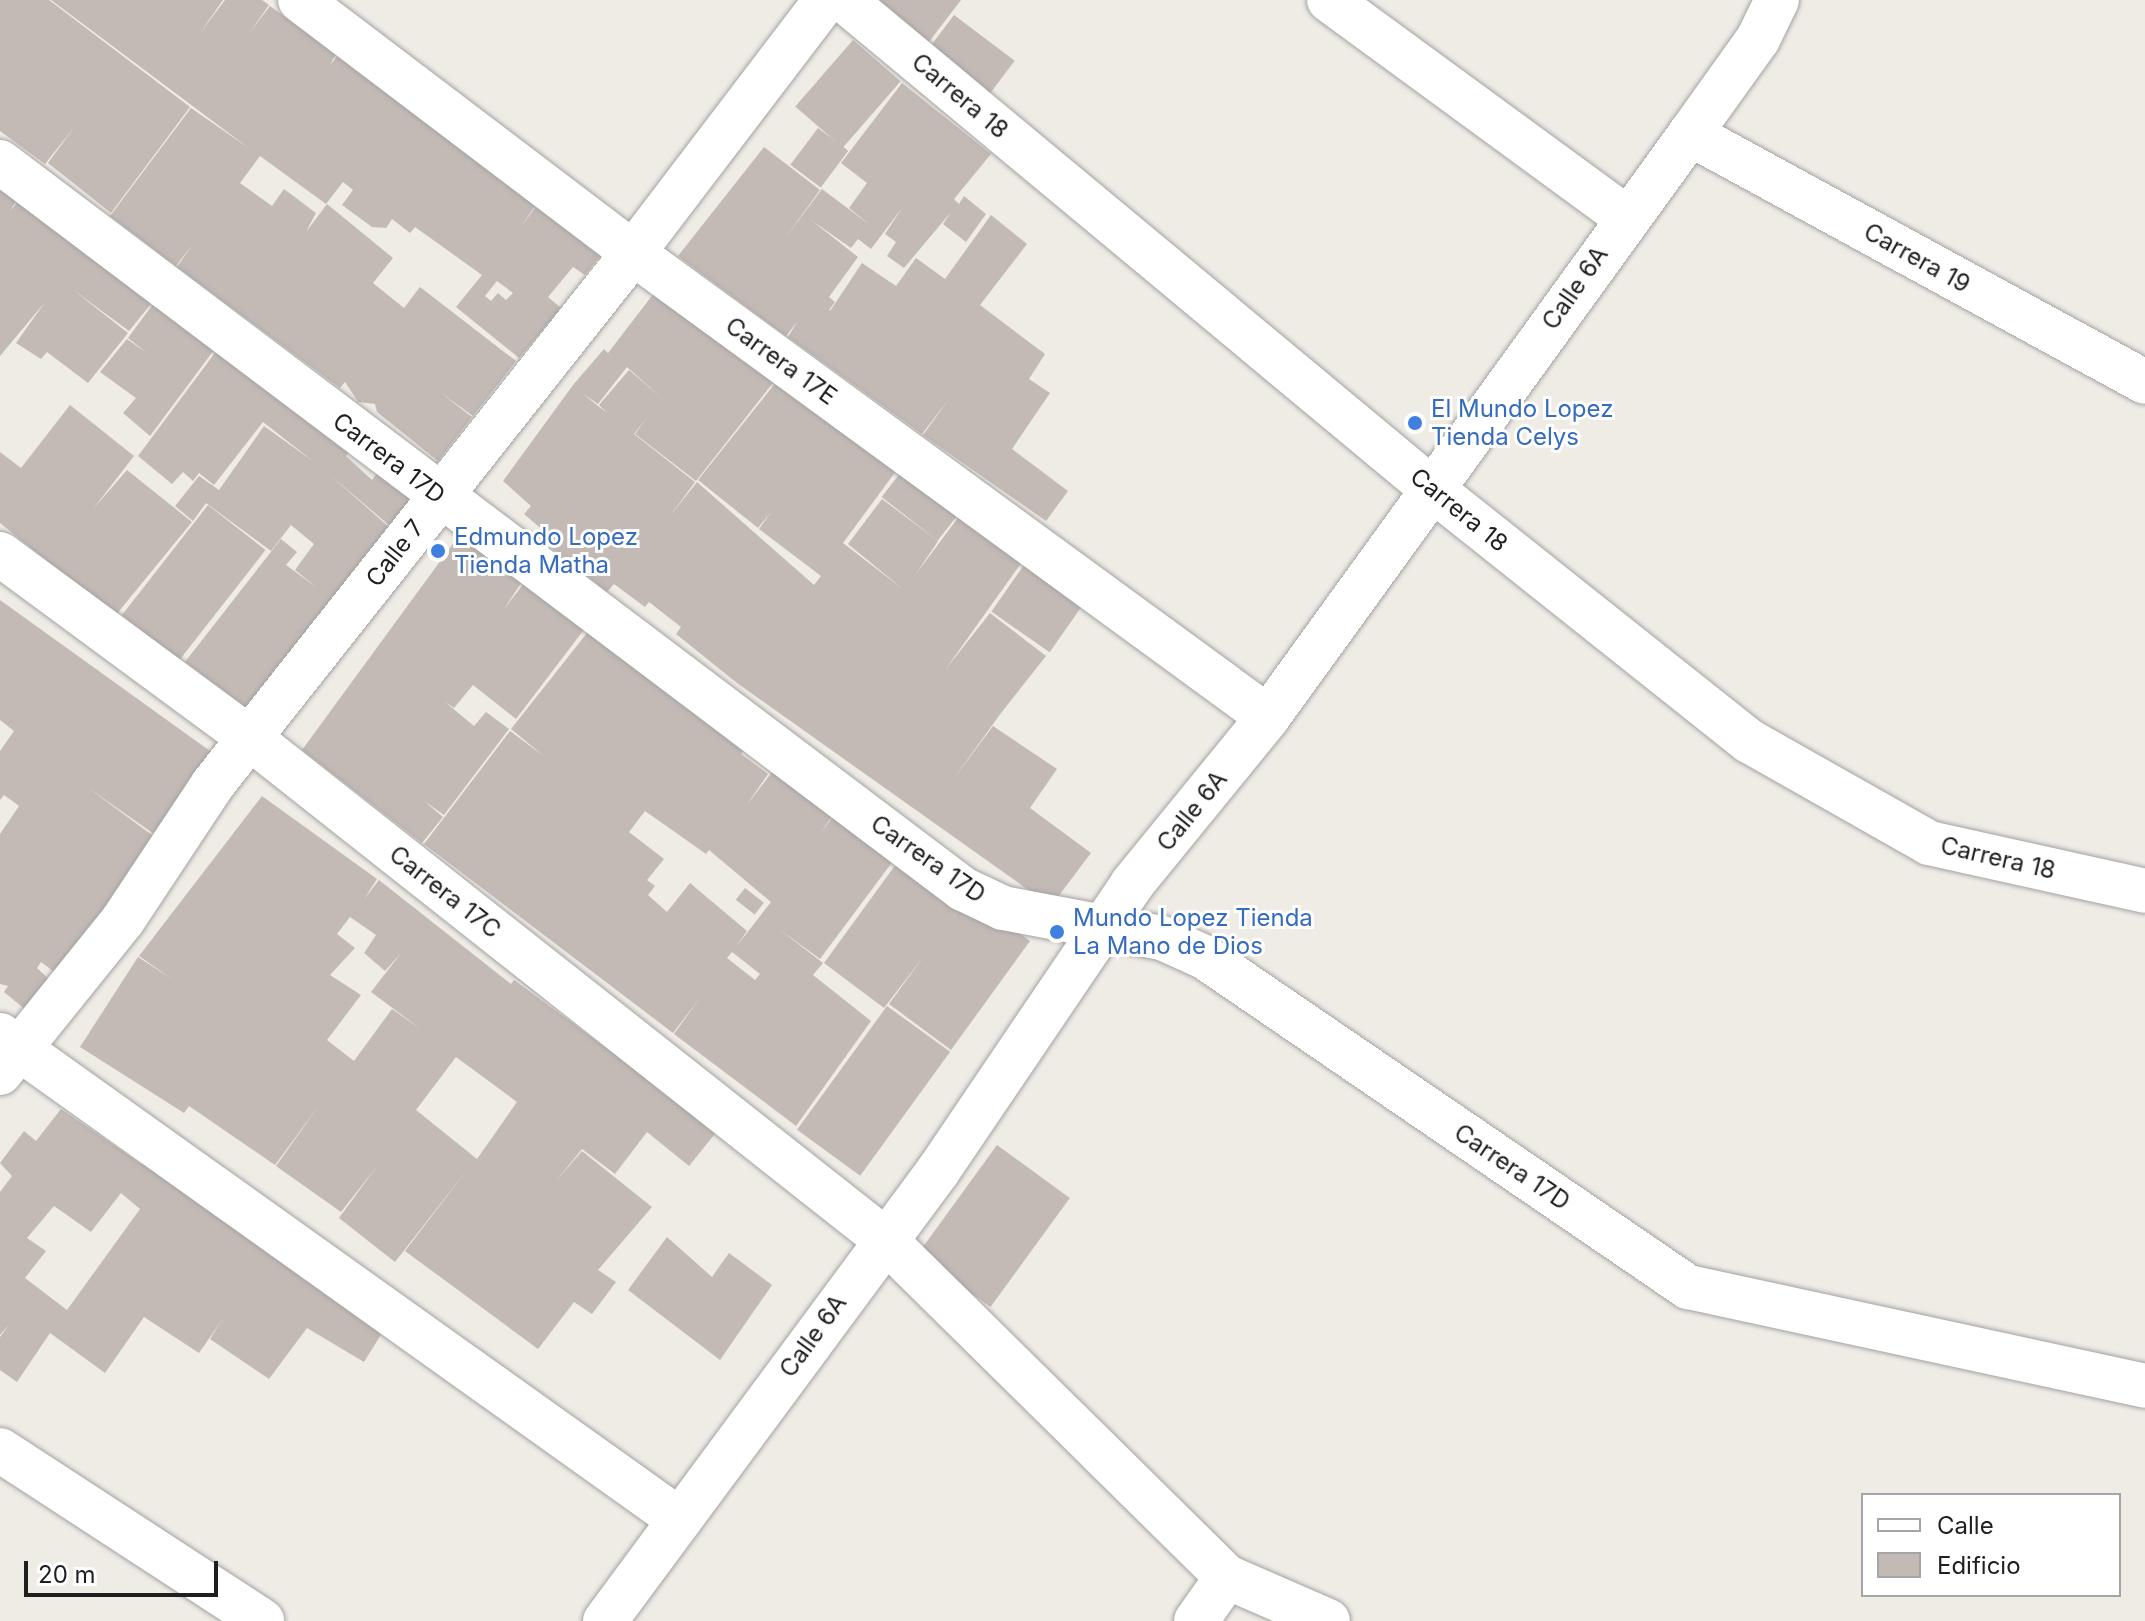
<!DOCTYPE html>
<html>
<head>
<meta charset="utf-8">
<style>
	body { margin:0 }
	#map { position:relative; width:2145px; height:1621px; overflow:hidden; background:#efebe5; font-family:Inter,sans-serif }
	div>[style] { position:absolute }
	.building>* { inset:0; background:#c4bab5; transform-origin:0 0 }
	.roads { filter:drop-shadow(0 0 2px #a3a3a3) drop-shadow(0 0 2px #a3a3a3) }
	.street>* { height:44px; margin:-22px; padding:0 22px; transform-origin:22px; border-radius:22px; background:#fff }
	.dots>* { width:22px; height:22px; translate:-50% -50%; box-sizing:border-box; border:4px solid #fff; border-radius:50% }
	span { translate:-50% -50%; white-space:nowrap; text-align:center; line-height:1.15; -webkit-text-stroke:6px #fff; paint-order:stroke }
	.street-label { font-size:24px; color:#1f1f1f }
	.shop-label { font-size:24px; color:#366cbe }
	.left { translate:0 -50%; text-align:left }
	.legend { position:absolute; left:1861px; top:1493px; width:260px; height:104px; box-sizing:border-box; background:#fff; border:2px solid #a5a5a5; margin:0; padding:10px 14px; list-style:none; font-size:24px; color:#1f1f1f }
	.legend li { display:flex; align-items:center; gap:16px; height:40px }
	.legend b { width:40px; border:2px solid #a5a5a5 }
	.scale { position:absolute; left:24px; top:1561px; width:194px; height:36px; box-sizing:border-box; border:4px solid #1f1f1f; border-top:0; padding-left:10px; font-size:24px; line-height:28px; white-space:nowrap; color:#1f1f1f; -webkit-text-stroke:6px #fff; paint-order:stroke }
</style>
</head>
<body>
<div id="map">
	<div class="building">
		<div style="clip-path:polygon(0 0,49px 0,190px 107px,111px 213px,48px 163px,75px 126px,45px 164px,0 131px)"></div>
		<div style="clip-path:polygon(evenodd,51px 0,223px 0,200px 33px,225px 0,262px 0,269px 5px,250px 32px,270px 6px,336px 54px,330px 65px,344px 48px,542px 196px,520px 228px,543px 197px,609px 244px,585px 275px,573px 267px,548px 297px,561px 308px,519px 358px,456px 307px,495px 259px,482px 275px,415px 227px,410px 233px,392px 219px,386px 228px,372px 227px,342px 205px,353px 190px,343px 182px,326px 204px,260px 156px,240px 183px,272px 206px,284px 189px,316px 213px,306px 232px,327px 204px,393px 258px,373px 283px,404px 308px,420px 287px,516px 361px,473px 416px,441px 393px,472px 417px,438px 461px,377px 412px,375px 404px,358px 402px,345px 382px,340px 388px,177px 267px,192px 245px,176px 266px,110px 216px,191px 108px,250px 149px,51px 0,497px 281px,513px 293px,506px 300px,498px 293px,491px 301px,485px 296px,497px 281px)"></div>
		<div style="clip-path:polygon(868px 0,961px 0,922px 51px)"></div>
		<div style="left:954px;top:15px;width:76px;height:46px;rotate:37deg"></div>
		<div style="left:853px;top:40px;width:63px;height:88px;rotate:41deg"></div>
		<div style="clip-path:polygon(902px 83px,991px 154px,954px 199px,959px 204px,964px 196px,986px 214px,966px 242px,943px 224px,951px 212px,904px 268px,887px 256px,896px 242px,885px 234px,902px 208px,871px 249px,858px 239px,851px 248px,811px 220px,858px 257px,829px 297px,835px 302px,829px 310px,830px 311px,862px 263px,896px 286px,916px 258px,945px 279px,991px 215px,1027px 244px,980px 305px,1045px 354px,1029px 379px,1050px 393px,1012px 449px,1068px 491px,1046px 521px,923px 435px,949px 399px,922px 434px,788px 337px,797px 322px,786px 336px,678px 256px,764px 147px,820px 190px,783px 241px,822px 189px,870px 225px,849px 208px,867px 183px,841px 163px)"></div>
		<div style="left:818px;top:128px;width:38px;height:46px;rotate:37deg"></div>
		<div style="clip-path:polygon(0 185px,18px 198px,10px 211px,20px 199px,155px 299px,129px 331px,72px 289px,128px 333px,88px 383px,47px 352px,41px 359px,16px 343px,45px 302px,0 356px)"></div>
		<div style="clip-path:polygon(evenodd,661px 284px,776px 379px,696px 481px,635px 434px,647px 417px,634px 434px,695px 482px,670px 516px,697px 482px,814px 585px,821px 576px,759px 529px,771px 512px,758px 528px,698px 480px,781px 376px,899px 467px,843px 543px,904px 590px,848px 544px,882px 499px,938px 541px,916px 574px,963px 511px,1027px 555px,945px 670px,990px 613px,1046px 656px,1001px 713px,952px 781px,993px 726px,1057px 769px,1030px 808px,1091px 853px,1051px 906px,737px 683px,676px 634px,681px 627px,649px 602px,645px 607px,614px 584px,607px 592px,547px 544px,552px 538px,524px 514px,531px 506px,503px 481px,573px 385px,604px 349px,608px 353px,661px 284px,627px 367px,663px 399px,629px 370px,599px 405px,607px 413px,583px 394px,598px 404px,627px 367px)"></div>
		<div style="clip-path:polygon(156px 300px,217px 346px,150px 436px,123px 413px,136px 398px,100px 372px,127px 339px,147px 353px,128px 338px)"></div>
		<div style="clip-path:polygon(223px 342px,354px 446px,346px 456px,372px 480px,380px 469px,415px 495px,390px 526px,330px 475px,389px 527px,247px 708px,185px 662px,281px 539px,297px 552px,286px 565px,316px 587px,295px 570px,314px 544px,291px 525px,271px 551px,206px 503px,193px 521px,175px 506px,199px 476px,219px 490px,264px 426px,314px 462px,263px 422px,214px 485px,199px 473px,193px 481px,183px 472px,172px 484px,138px 456px)"></div>
		<div style="clip-path:polygon(70px 405px,134px 456px,93px 509px,127px 470px,192px 522px,115px 616px,0 523px,0 452px,21px 468px)"></div>
		<div style="left:905px;top:467px;width:71px;height:38px;rotate:38deg"></div>
		<div style="left:208px;top:505px;width:73px;height:140px;rotate:38deg"></div>
		<div style="clip-path:polygon(463px 530px,525px 577px,504px 609px,528px 578px,589px 623px,516px 719px,473px 685px,454px 708px,445px 702px,474px 726px,486px 712px,509px 729px,444px 815px,424px 801px,443px 817px,422px 843px,302px 750px)"></div>
		<div style="left:1031px;top:555px;width:71px;height:69px;rotate:35deg"></div>
		<div style="clip-path:polygon(0 600px,217px 756px,154px 834px,87px 787px,156px 838px,57px 974px,41px 962px,37px 968px,53px 983px,27px 1011px,4px 992px,8px 986px,0 984px,0 834px,19px 806px,4px 795px,0 800px,0 751px,14px 731px,0 720px)"></div>
		<div style="clip-path:polygon(evenodd,591px 628px,749px 744px,741px 754px,768px 774px,746px 806px,779px 763px,837px 809px,820px 834px,838px 810px,899px 853px,820px 959px,779px 929px,823px 963px,813px 975px,871px 1021px,796px 1126px,674px 1034px,700px 998px,673px 1033px,424px 844px,510px 731px,545px 757px,511px 729px,591px 628px,645px 811px,706px 854px,709px 850px,771px 902px,736px 947px,747px 931px,690px 883px,667px 912px,648px 895px,655px 886px,647px 880px,664px 859px,629px 832px,645px 811px,591px 628px,732px 952px,760px 974px,755px 980px,727px 958px,732px 952px)"></div>
		<div style="clip-path:polygon(evenodd,262px 796px,377px 879px,364px 899px,379px 880px,511px 984px,514px 980px,718px 1130px,689px 1166px,647px 1132px,615px 1174px,582px 1149px,556px 1181px,582px 1151px,652px 1207px,598px 1270px,616px 1282px,592px 1314px,574px 1302px,538px 1349px,405px 1251px,470px 1166px,395px 1262px,339px 1218px,377px 1166px,341px 1212px,276px 1166px,320px 1104px,275px 1165px,189px 1106px,184px 1113px,80px 1047px,138px 957px,172px 979px,139px 956px,262px 796px,350px 917px,376px 935px,364px 953px,385px 971px,401px 953px,371px 992px,422px 1030px,392px 1009px,354px 1061px,327px 1040px,361px 995px,330px 975px,355px 948px,337px 934px,350px 917px,262px 796px,456px 1057px,517px 1102px,477px 1159px,416px 1110px,456px 1057px)"></div>
		<div style="clip-path:polygon(907px 849px,969px 895px,952px 919px,970px 896px,1030px 941px,951px 1050px,889px 1004px,924px 956px,884px 1008px,824px 963px)"></div>
		<div style="left:745px;top:888px;width:24px;height:15px;rotate:38deg"></div>
		<div style="left:887px;top:1006px;width:78px;height:153px;rotate:36deg"></div>
		<div style="clip-path:polygon(evenodd,61px 1109px,141px 1164px,145px 1158px,392px 1317px,364px 1362px,307px 1328px,269px 1379px,210px 1339px,222px 1320px,199px 1353px,144px 1317px,105px 1373px,50px 1333px,17px 1382px,0 1370px,0 1337px,9px 1325px,0 1335px,0 1192px,12px 1176px,0 1163px,24px 1131px,36px 1141px,61px 1109px,121px 1193px,140px 1209px,67px 1310px,25px 1278px,46px 1251px,27px 1238px,54px 1206px,91px 1232px,121px 1193px)"></div>
		<div style="left:997px;top:1145px;width:90px;height:135px;rotate:36deg"></div>
		<div style="clip-path:polygon(667px 1237px,712px 1277px,729px 1253px,772px 1285px,720px 1360px,628px 1290px)"></div>
	</div>
	<div class="roads">
		<div class="street">
			<div style="left:300px;top:0;width:418px;rotate:37.2deg"></div>
			<div style="left:633px;top:253px;width:786px;rotate:36.16deg"></div>
			<div style="left:844px;top:0;width:765px;rotate:39.75deg"></div>
			<div style="left:1432px;top:489px;width:405px;rotate:38.5deg"></div>
			<div style="left:1749px;top:741px;width:207px;rotate:29.5deg"></div>
			<div style="left:1929px;top:843px;width:221px;rotate:12.5deg"></div>
			<div style="left:1329px;top:0;width:367px;rotate:36.2deg"></div>
			<div style="left:1690px;top:134px;width:518px;rotate:28.59deg"></div>
			<div style="left:0;top:162px;width:1207px;rotate:37.05deg"></div>
			<div style="left:963px;top:889px;width:44px;rotate:25.4deg"></div>
			<div style="left:1003px;top:908px;width:162px;rotate:10.7deg"></div>
			<div style="left:1162px;top:938px;width:48px;rotate:24.4deg"></div>
			<div style="left:1206px;top:958px;width:584px;rotate:34.32deg"></div>
			<div style="left:1688px;top:1287px;width:468px;rotate:12.2deg"></div>
			<div style="left:0;top:554px;width:312px;rotate:36.4deg"></div>
			<div style="left:251px;top:739px;width:805px;rotate:38.29deg"></div>
			<div style="left:883px;top:1238px;width:483px;rotate:44.6deg"></div>
			<div style="left:1227px;top:1577px;width:110px;rotate:23.5deg"></div>
			<div style="left:0;top:1035px;width:835px;rotate:35.5deg"></div>
			<div style="left:0;top:1073px;width:196px;rotate:-51.2deg"></div>
			<div style="left:123px;top:920px;width:163px;rotate:-56.5deg"></div>
			<div style="left:213px;top:784px;width:677px;rotate:-51.66deg"></div>
			<div style="left:633px;top:253px;width:318px;rotate:-52.7deg"></div>
			<div style="left:0;top:1450px;width:313px;rotate:33.1deg"></div>
			<div style="left:605px;top:1621px;width:560px;rotate:-53.5deg"></div>
			<div style="left:938px;top:1171px;width:346px;rotate:-55.9deg"></div>
			<div style="left:1132px;top:884px;width:215px;rotate:-50.8deg"></div>
			<div style="left:1268px;top:717px;width:720px;rotate:-54.1deg"></div>
			<div style="left:1690px;top:134px;width:117px;rotate:-54.4deg"></div>
			<div style="left:1758px;top:39px;width:43px;rotate:-64deg"></div>
			<div style="left:1196px;top:1621px;width:54px;rotate:-54.8deg"></div>
		</div>
	</div>
	<div class="dots">
		<div style="left:1415px;top:423px;background:#3f7fe0"></div>
		<div style="left:438px;top:551px;background:#3f7fe0"></div>
		<div style="left:1057px;top:932px;background:#3f7fe0"></div>
	</div>
	<div class="street-label">
		<span style="left:960px;top:96px;rotate:40deg">Carrera 18</span>
		<span style="left:1917px;top:258px;rotate:29deg">Carrera 19</span>
		<span style="left:1575px;top:288px;rotate:-55deg">Calle 6A</span>
		<span style="left:781px;top:361px;rotate:36deg">Carrera 17E</span>
		<span style="left:389px;top:458px;rotate:37deg">Carrera 17D</span>
		<span style="left:1459px;top:510px;rotate:39deg">Carrera 18</span>
		<span style="left:395px;top:553px;rotate:-52deg">Calle 7</span>
		<span style="left:1192px;top:811px;rotate:-51deg">Calle 6A</span>
		<span style="left:1998px;top:858px;rotate:13deg">Carrera 18</span>
		<span style="left:928px;top:859px;rotate:35deg">Carrera 17D</span>
		<span style="left:445px;top:892px;rotate:38deg">Carrera 17C</span>
		<span style="left:1512px;top:1167px;rotate:34deg">Carrera 17D</span>
		<span style="left:813px;top:1336px;rotate:-54deg">Calle 6A</span>
	</div>
	<div class="shop-label">
		<span class="left" style="left:1431px;top:423px">El Mundo Lopez<br>Tienda Celys</span>
		<span class="left" style="left:454px;top:551px">Edmundo Lopez<br>Tienda Matha</span>
		<span class="left" style="left:1073px;top:932px">Mundo Lopez Tienda<br>La Mano de Dios</span>
	</div>
	<ul class="legend">
	<li><b style="height:10px;background:#fff"></b>Calle</li>
	<li><b style="height:22px;background:#c4bab5"></b>Edificio</li>
	</ul>
	<div class="scale">20 m</div>
</div>
</body>
</html>
